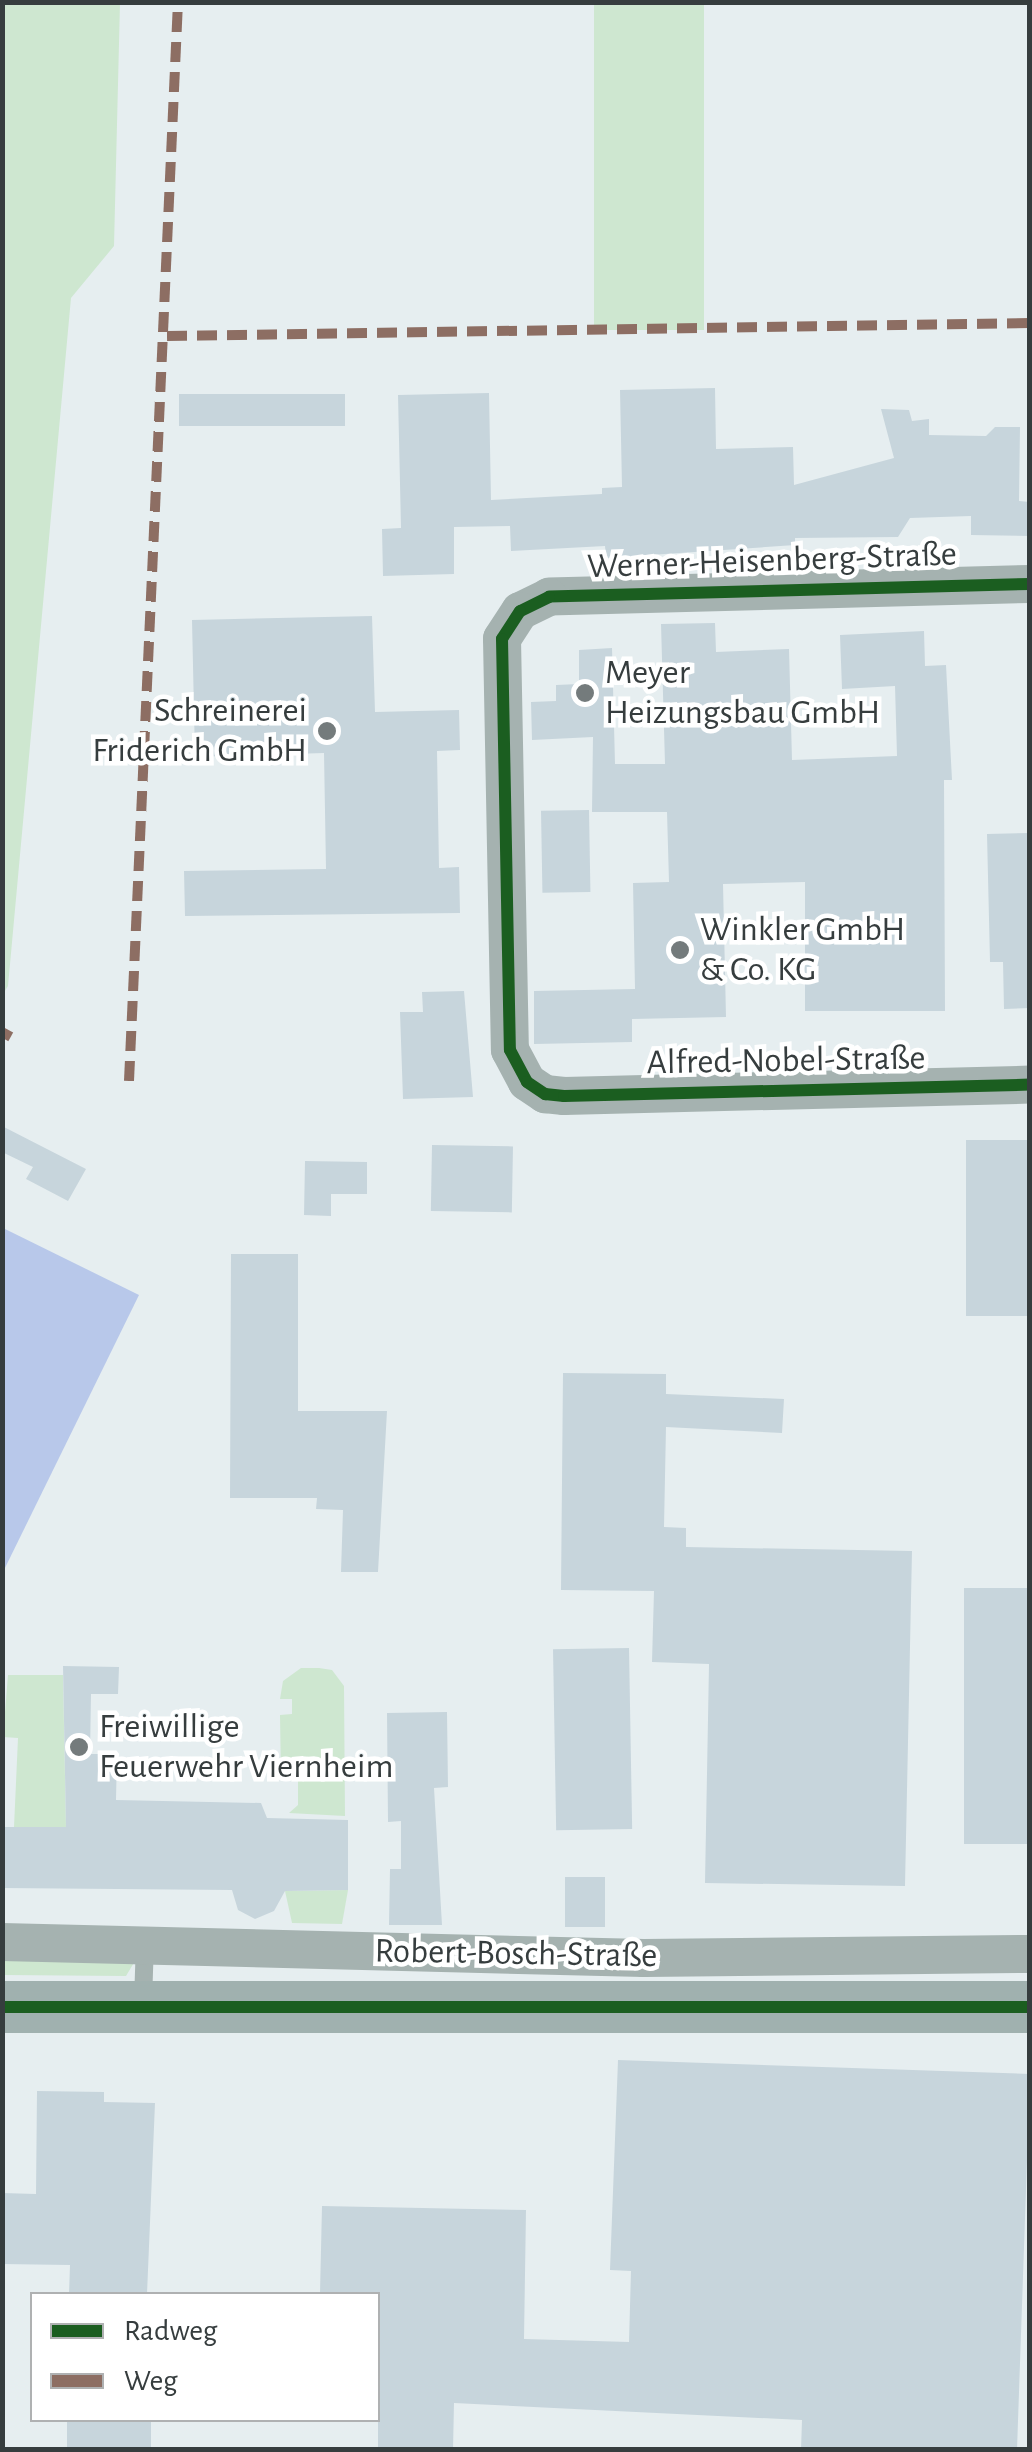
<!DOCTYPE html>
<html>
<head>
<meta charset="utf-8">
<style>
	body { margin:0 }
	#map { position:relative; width:1032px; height:2452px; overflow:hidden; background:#e6eef0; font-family:"Alegreya Sans",sans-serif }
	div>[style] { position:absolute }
	.green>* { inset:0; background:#cee7d0; transform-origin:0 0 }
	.water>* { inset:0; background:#b8c8ea }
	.building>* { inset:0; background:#c7d5dc; transform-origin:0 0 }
	.service>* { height:18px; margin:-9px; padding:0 9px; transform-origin:9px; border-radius:9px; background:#a5b2b0 }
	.minor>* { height:38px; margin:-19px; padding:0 19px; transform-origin:19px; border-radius:19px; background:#a5b2b0 }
	.secondary>* { height:52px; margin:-26px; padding:0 26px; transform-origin:26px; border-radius:26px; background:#a0b1af }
	.quiet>* { height:10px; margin-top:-5px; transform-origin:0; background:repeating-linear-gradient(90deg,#8d6e63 0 20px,transparent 0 30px) }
	.cycleway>* { height:12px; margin:-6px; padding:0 6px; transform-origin:6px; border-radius:6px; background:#1b5e20 }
	.dots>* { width:28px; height:28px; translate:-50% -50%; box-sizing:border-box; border:5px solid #fff; border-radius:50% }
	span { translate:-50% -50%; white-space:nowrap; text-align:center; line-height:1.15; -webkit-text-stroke:9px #fff; paint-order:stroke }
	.street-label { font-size:35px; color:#363d3e }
	.poi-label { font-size:35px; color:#363d3e }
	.left { translate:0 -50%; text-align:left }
	.right { translate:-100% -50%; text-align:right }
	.frame { position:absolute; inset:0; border:5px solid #363d3e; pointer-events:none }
	.legend { position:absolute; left:30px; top:2292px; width:350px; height:130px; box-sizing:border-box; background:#fff; border:2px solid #afb1b2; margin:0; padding:12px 18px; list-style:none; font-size:30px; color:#363d3e }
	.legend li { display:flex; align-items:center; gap:20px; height:50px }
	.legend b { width:50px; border:2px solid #afb1b2 }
</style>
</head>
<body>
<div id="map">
	<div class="green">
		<div style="clip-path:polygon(3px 2px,120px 3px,114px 246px,71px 298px,8px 986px,3px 994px)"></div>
		<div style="left:594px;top:3px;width:110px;height:327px"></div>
		<div style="clip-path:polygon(319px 1668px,332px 1670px,344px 1686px,345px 1816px,289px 1813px,298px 1805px,298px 1781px,281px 1779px,280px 1715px,292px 1714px,292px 1699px,280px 1699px,283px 1681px,301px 1668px)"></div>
		<div style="clip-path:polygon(8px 1675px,63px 1675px,66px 1827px,14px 1827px,18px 1738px,3px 1737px)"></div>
		<div style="clip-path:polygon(348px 1890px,342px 1924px,292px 1923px,285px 1891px)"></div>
		<div style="clip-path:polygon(3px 1952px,135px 1961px,126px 1976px,3px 1975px)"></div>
	</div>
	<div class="water">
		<div style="clip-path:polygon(3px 1228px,139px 1295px,3px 1572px)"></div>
	</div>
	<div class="building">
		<div style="clip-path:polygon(715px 388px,716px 449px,793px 447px,794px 485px,894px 458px,881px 409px,909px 410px,912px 421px,929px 419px,929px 435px,986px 436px,995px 427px,1020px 427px,1019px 501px,1030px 502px,1030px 536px,971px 535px,971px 516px,910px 518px,898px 537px,795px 538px,795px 545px,606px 558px,605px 546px,511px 551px,510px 526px,454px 527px,454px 574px,383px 576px,382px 529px,401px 528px,398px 395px,489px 393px,491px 500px,602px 494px,602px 488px,622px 487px,620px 390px)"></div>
		<div style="left:345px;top:394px;width:32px;height:166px;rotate:90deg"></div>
		<div style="clip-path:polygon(372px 616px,375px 712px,459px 710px,460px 750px,437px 751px,439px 868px,459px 867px,460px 913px,185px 916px,184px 871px,326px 869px,324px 753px,195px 757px,192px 620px)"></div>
		<div style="clip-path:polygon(715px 623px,716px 652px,789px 649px,792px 760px,897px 756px,895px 686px,842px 689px,840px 635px,924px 631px,925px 666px,946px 665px,952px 780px,944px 780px,945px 1011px,805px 1011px,805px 882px,723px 884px,726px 1017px,632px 1019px,632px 1042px,534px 1044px,534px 991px,635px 989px,633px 883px,669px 882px,667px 812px,592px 812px,593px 737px,532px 740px,531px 702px,556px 701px,556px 685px,579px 684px,579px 650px,612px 648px,615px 764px,665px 764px,661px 624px)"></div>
		<div style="left:589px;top:810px;width:82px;height:48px;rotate:89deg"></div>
		<div style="clip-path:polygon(1030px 833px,1030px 1008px,1004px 1009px,1003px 962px,990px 962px,987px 834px)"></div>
		<div style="clip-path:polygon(464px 991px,473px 1097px,403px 1099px,400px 1012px,423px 1012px,422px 992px)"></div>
		<div style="clip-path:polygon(2px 1126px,86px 1169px,68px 1201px,26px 1179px,33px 1167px,2px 1152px)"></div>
		<div style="left:1030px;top:1140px;width:176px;height:64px;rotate:90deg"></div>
		<div style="left:432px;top:1145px;width:81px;height:66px;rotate:1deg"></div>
		<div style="clip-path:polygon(305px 1161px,367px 1162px,367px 1194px,331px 1194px,331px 1216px,304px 1215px)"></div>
		<div style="clip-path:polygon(231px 1254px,298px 1254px,298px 1411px,387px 1411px,378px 1572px,341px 1572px,343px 1510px,316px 1509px,317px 1498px,230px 1498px)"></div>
		<div style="clip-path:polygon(563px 1373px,666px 1374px,666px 1394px,784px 1399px,782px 1433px,666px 1427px,664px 1527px,686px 1528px,686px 1547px,912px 1551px,905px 1886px,705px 1883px,709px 1664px,652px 1662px,654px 1591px,561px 1590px)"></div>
		<div style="left:964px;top:1588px;width:66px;height:256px"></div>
		<div style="left:629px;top:1648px;width:181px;height:76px;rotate:89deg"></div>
		<div style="clip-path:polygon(63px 1666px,119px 1667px,118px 1694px,91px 1694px,90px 1754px,117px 1754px,116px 1800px,261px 1803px,267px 1818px,348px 1820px,348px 1890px,285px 1891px,274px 1911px,255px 1919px,238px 1910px,232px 1890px,2px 1888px,2px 1827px,66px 1827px)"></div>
		<div style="clip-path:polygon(447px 1712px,448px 1787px,434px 1788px,442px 1925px,389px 1925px,390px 1869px,401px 1869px,401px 1821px,388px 1822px,387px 1713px)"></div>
		<div style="left:565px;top:1877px;width:40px;height:50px"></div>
		<div style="clip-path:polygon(618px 2060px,1030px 2074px,1017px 2450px,801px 2450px,802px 2420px,454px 2403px,453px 2450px,378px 2450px,378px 2294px,320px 2294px,322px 2206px,526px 2210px,524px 2339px,629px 2342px,631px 2271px,610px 2270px)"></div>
		<div style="clip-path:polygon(37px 2091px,104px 2092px,104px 2102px,155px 2103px,147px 2294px,69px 2294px,70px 2265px,2px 2264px,2px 2193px,36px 2194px)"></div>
		<div style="left:67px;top:2420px;width:84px;height:30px"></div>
	</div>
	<div class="service">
		<div style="left:143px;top:2002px;width:59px;rotate:-88.1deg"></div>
	</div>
	<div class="minor">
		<div style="left:1030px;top:584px;width:481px;rotate:178.5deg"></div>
		<div style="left:549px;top:597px;width:32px;rotate:154deg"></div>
		<div style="left:520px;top:611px;width:33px;rotate:123deg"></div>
		<div style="left:502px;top:639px;width:411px;rotate:88.9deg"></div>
		<div style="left:510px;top:1050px;width:36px;rotate:62deg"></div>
		<div style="left:527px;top:1082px;width:22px;rotate:34deg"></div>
		<div style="left:545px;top:1094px;width:19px;rotate:6deg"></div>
		<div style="left:564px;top:1096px;width:466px;rotate:-1.4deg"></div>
		<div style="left:2px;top:1942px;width:642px;rotate:1.43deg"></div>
		<div style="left:644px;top:1958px;width:386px;rotate:-0.6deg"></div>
	</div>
	<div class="secondary">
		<div style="left:2px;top:2007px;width:1028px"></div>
	</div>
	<div class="quiet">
		<div style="left:167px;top:336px;width:863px;rotate:-0.86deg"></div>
		<div style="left:2px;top:1032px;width:10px;rotate:29deg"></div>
		<div style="left:129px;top:1081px;width:1080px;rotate:-87.4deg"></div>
	</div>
	<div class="cycleway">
		<div style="left:1030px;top:584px;width:481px;rotate:178.5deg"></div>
		<div style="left:549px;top:597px;width:32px;rotate:154deg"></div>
		<div style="left:520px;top:611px;width:33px;rotate:123deg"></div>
		<div style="left:502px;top:639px;width:411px;rotate:88.9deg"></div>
		<div style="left:510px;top:1050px;width:36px;rotate:62deg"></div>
		<div style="left:527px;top:1082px;width:22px;rotate:34deg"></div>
		<div style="left:545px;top:1094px;width:19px;rotate:6deg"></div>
		<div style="left:564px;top:1096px;width:466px;rotate:-1.4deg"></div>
		<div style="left:2px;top:2007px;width:1028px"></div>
	</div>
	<div class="dots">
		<div style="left:585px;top:693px;background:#747b7c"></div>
		<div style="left:327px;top:731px;background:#747b7c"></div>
		<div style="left:680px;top:950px;background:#747b7c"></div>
		<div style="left:79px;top:1747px;background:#747b7c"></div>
	</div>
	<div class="street-label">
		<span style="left:772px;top:561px;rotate:-2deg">Werner-Heisenberg-Straße</span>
		<span style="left:786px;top:1061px;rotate:-1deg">Alfred-Nobel-Straße</span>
		<span style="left:516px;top:1954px;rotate:1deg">Robert-Bosch-Straße</span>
	</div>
	<div class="poi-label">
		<span class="left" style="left:605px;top:693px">Meyer<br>Heizungsbau GmbH</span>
		<span class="right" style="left:307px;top:731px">Schreinerei<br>Friderich GmbH</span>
		<span class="left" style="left:700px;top:950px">Winkler GmbH<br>&amp; Co. KG</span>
		<span class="left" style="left:99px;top:1747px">Freiwillige<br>Feuerwehr Viernheim</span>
	</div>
	<div class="frame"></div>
	<ul class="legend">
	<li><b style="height:12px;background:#1b5e20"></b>Radweg</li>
	<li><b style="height:12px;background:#8d6e63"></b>Weg</li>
	</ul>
</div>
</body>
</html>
